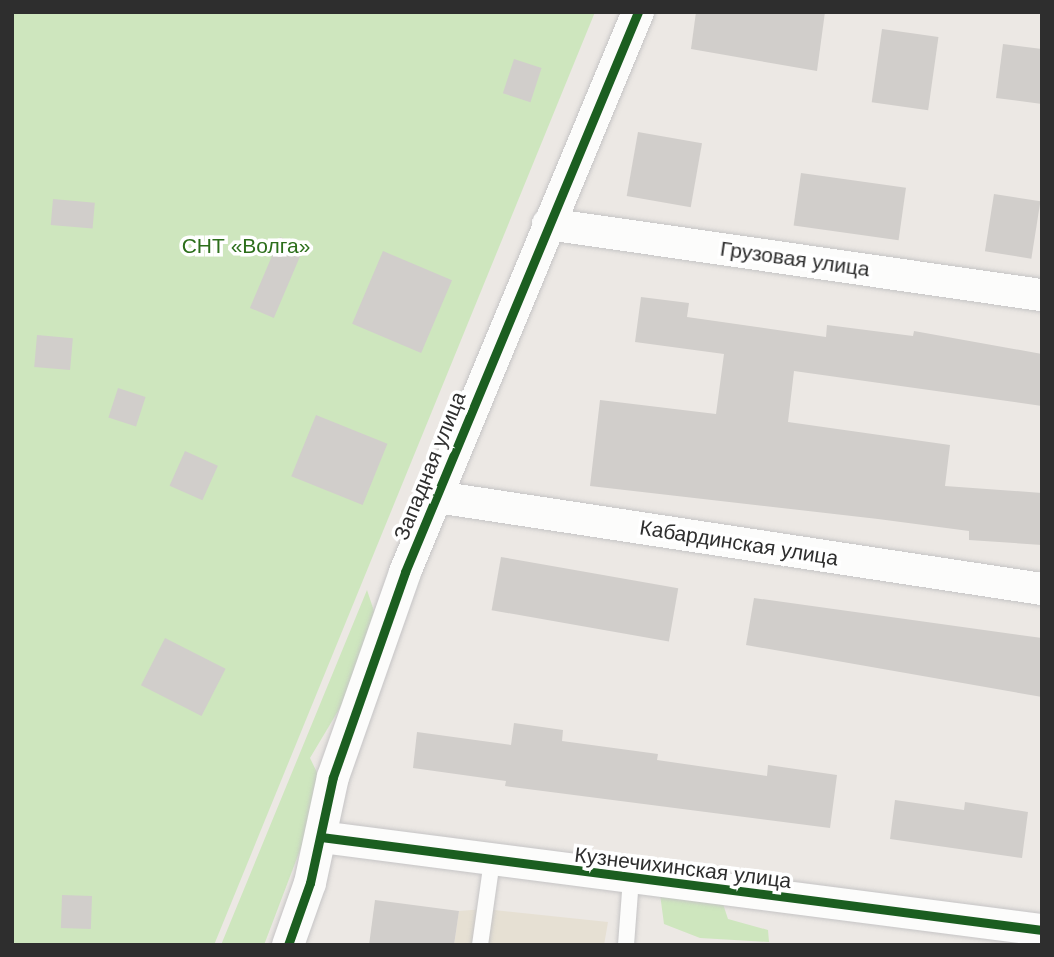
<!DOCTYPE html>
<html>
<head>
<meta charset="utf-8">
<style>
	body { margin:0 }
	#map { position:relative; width:1054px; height:957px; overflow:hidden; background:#ece8e4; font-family:Helvetica,sans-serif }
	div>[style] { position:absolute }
	.education>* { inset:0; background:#e6e0d3 }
	.green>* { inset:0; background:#cee6be }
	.building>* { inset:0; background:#d1cecb; transform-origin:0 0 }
	.roads { filter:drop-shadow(0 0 2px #c5c4c5) drop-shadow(0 0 2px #c5c4c5) }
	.lane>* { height:16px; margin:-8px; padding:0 8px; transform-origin:8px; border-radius:8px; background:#fcfcfb }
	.street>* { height:32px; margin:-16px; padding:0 16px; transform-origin:16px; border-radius:16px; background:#fcfcfb }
	.cycleway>* { height:9px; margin:-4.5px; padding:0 4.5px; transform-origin:4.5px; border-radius:4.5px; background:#1b5e20 }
	span { translate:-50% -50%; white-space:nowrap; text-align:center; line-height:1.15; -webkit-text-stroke:7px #fff; paint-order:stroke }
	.park-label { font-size:21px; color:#2c6e1b }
	.street-label { font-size:21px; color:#2e2e2e }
	.frame { position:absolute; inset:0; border:14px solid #2e2e2e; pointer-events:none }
</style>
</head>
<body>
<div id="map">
	<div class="education">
		<div style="clip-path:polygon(485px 909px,608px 922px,604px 945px,454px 945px,459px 911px)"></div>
	</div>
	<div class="green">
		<div style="clip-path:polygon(12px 12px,595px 12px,214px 945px,12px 945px)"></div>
		<div style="clip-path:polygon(367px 590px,377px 620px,347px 696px,310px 758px,324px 787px,264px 945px,221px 945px)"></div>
		<div style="clip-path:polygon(660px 894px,721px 898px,728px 919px,768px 930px,769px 942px,700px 938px,664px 924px)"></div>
	</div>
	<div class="building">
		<div style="clip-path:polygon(696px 12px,825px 12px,817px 71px,691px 49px)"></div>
		<div style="left:882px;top:29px;width:57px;height:74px;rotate:8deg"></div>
		<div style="clip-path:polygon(1003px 44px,1042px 49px,1042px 104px,996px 98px)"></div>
		<div style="left:514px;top:59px;width:29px;height:36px;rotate:18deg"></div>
		<div style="left:638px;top:132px;width:65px;height:65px;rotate:10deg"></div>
		<div style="left:801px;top:173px;width:106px;height:53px;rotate:8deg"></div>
		<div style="left:994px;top:194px;width:47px;height:58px;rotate:9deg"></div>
		<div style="left:53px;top:199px;width:42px;height:26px;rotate:5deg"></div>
		<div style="left:280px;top:237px;width:26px;height:77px;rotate:23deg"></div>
		<div style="left:383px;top:251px;width:75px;height:79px;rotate:23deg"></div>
		<div style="clip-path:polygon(641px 297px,689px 303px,687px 317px,826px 337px,827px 325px,913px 336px,914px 331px,1042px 354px,1042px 406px,794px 371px,788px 422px,950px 445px,945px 486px,1042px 493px,1042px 545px,969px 540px,969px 531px,878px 519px,590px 486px,600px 400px,716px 414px,724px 354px,635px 342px)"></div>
		<div style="left:37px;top:335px;width:36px;height:32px;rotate:5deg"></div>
		<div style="left:118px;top:388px;width:29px;height:31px;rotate:18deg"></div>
		<div style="left:316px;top:415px;width:77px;height:66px;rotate:22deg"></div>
		<div style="left:185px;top:451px;width:36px;height:38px;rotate:24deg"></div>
		<div style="left:501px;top:557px;width:180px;height:54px;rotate:10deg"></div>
		<div style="clip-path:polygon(754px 598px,1042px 638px,1042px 697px,746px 645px)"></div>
		<div style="left:165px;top:638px;width:68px;height:53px;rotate:27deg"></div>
		<div style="clip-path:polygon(514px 723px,563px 730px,562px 741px,658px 754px,657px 760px,767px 776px,768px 765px,837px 775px,830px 828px,505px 786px,506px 781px,413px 768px,417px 732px,511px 745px)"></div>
		<div style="clip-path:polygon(895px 800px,964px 810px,965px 802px,1028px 812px,1022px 858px,890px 839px)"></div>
		<div style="left:92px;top:896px;width:33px;height:30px;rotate:92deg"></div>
		<div style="clip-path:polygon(375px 900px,459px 911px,454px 945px,369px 945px)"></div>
	</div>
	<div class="roads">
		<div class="lane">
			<div style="left:480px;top:945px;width:85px;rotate:-81.9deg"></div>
			<div style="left:626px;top:945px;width:66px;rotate:-85.7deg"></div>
		</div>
		<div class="street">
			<div style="left:548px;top:224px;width:499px;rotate:8.2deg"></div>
			<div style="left:437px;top:497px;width:612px;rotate:8.65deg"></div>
			<div style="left:321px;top:837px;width:727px;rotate:7.35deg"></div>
			<div style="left:288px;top:945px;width:66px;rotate:-70.5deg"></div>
			<div style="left:310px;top:883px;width:108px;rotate:-77.8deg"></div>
			<div style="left:333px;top:777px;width:217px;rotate:-70.6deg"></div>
			<div style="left:405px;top:572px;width:607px;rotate:-67.41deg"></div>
		</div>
	</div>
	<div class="cycleway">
		<div style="left:321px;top:837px;width:727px;rotate:7.35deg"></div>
		<div style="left:288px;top:945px;width:66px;rotate:-70.5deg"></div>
		<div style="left:310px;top:883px;width:108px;rotate:-77.8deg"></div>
		<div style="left:333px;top:777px;width:217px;rotate:-70.6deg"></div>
		<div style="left:405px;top:572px;width:607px;rotate:-67.41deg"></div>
	</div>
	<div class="park-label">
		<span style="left:246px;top:246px">СНТ «Волга»</span>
	</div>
	<div class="street-label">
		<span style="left:795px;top:259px;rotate:8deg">Грузовая улица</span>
		<span style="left:430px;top:466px;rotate:-68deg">Западная улица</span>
		<span style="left:739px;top:543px;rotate:9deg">Кабардинская улица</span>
		<span style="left:683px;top:868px;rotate:7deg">Кузнечихинская улица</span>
	</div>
	<div class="frame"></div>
</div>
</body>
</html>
